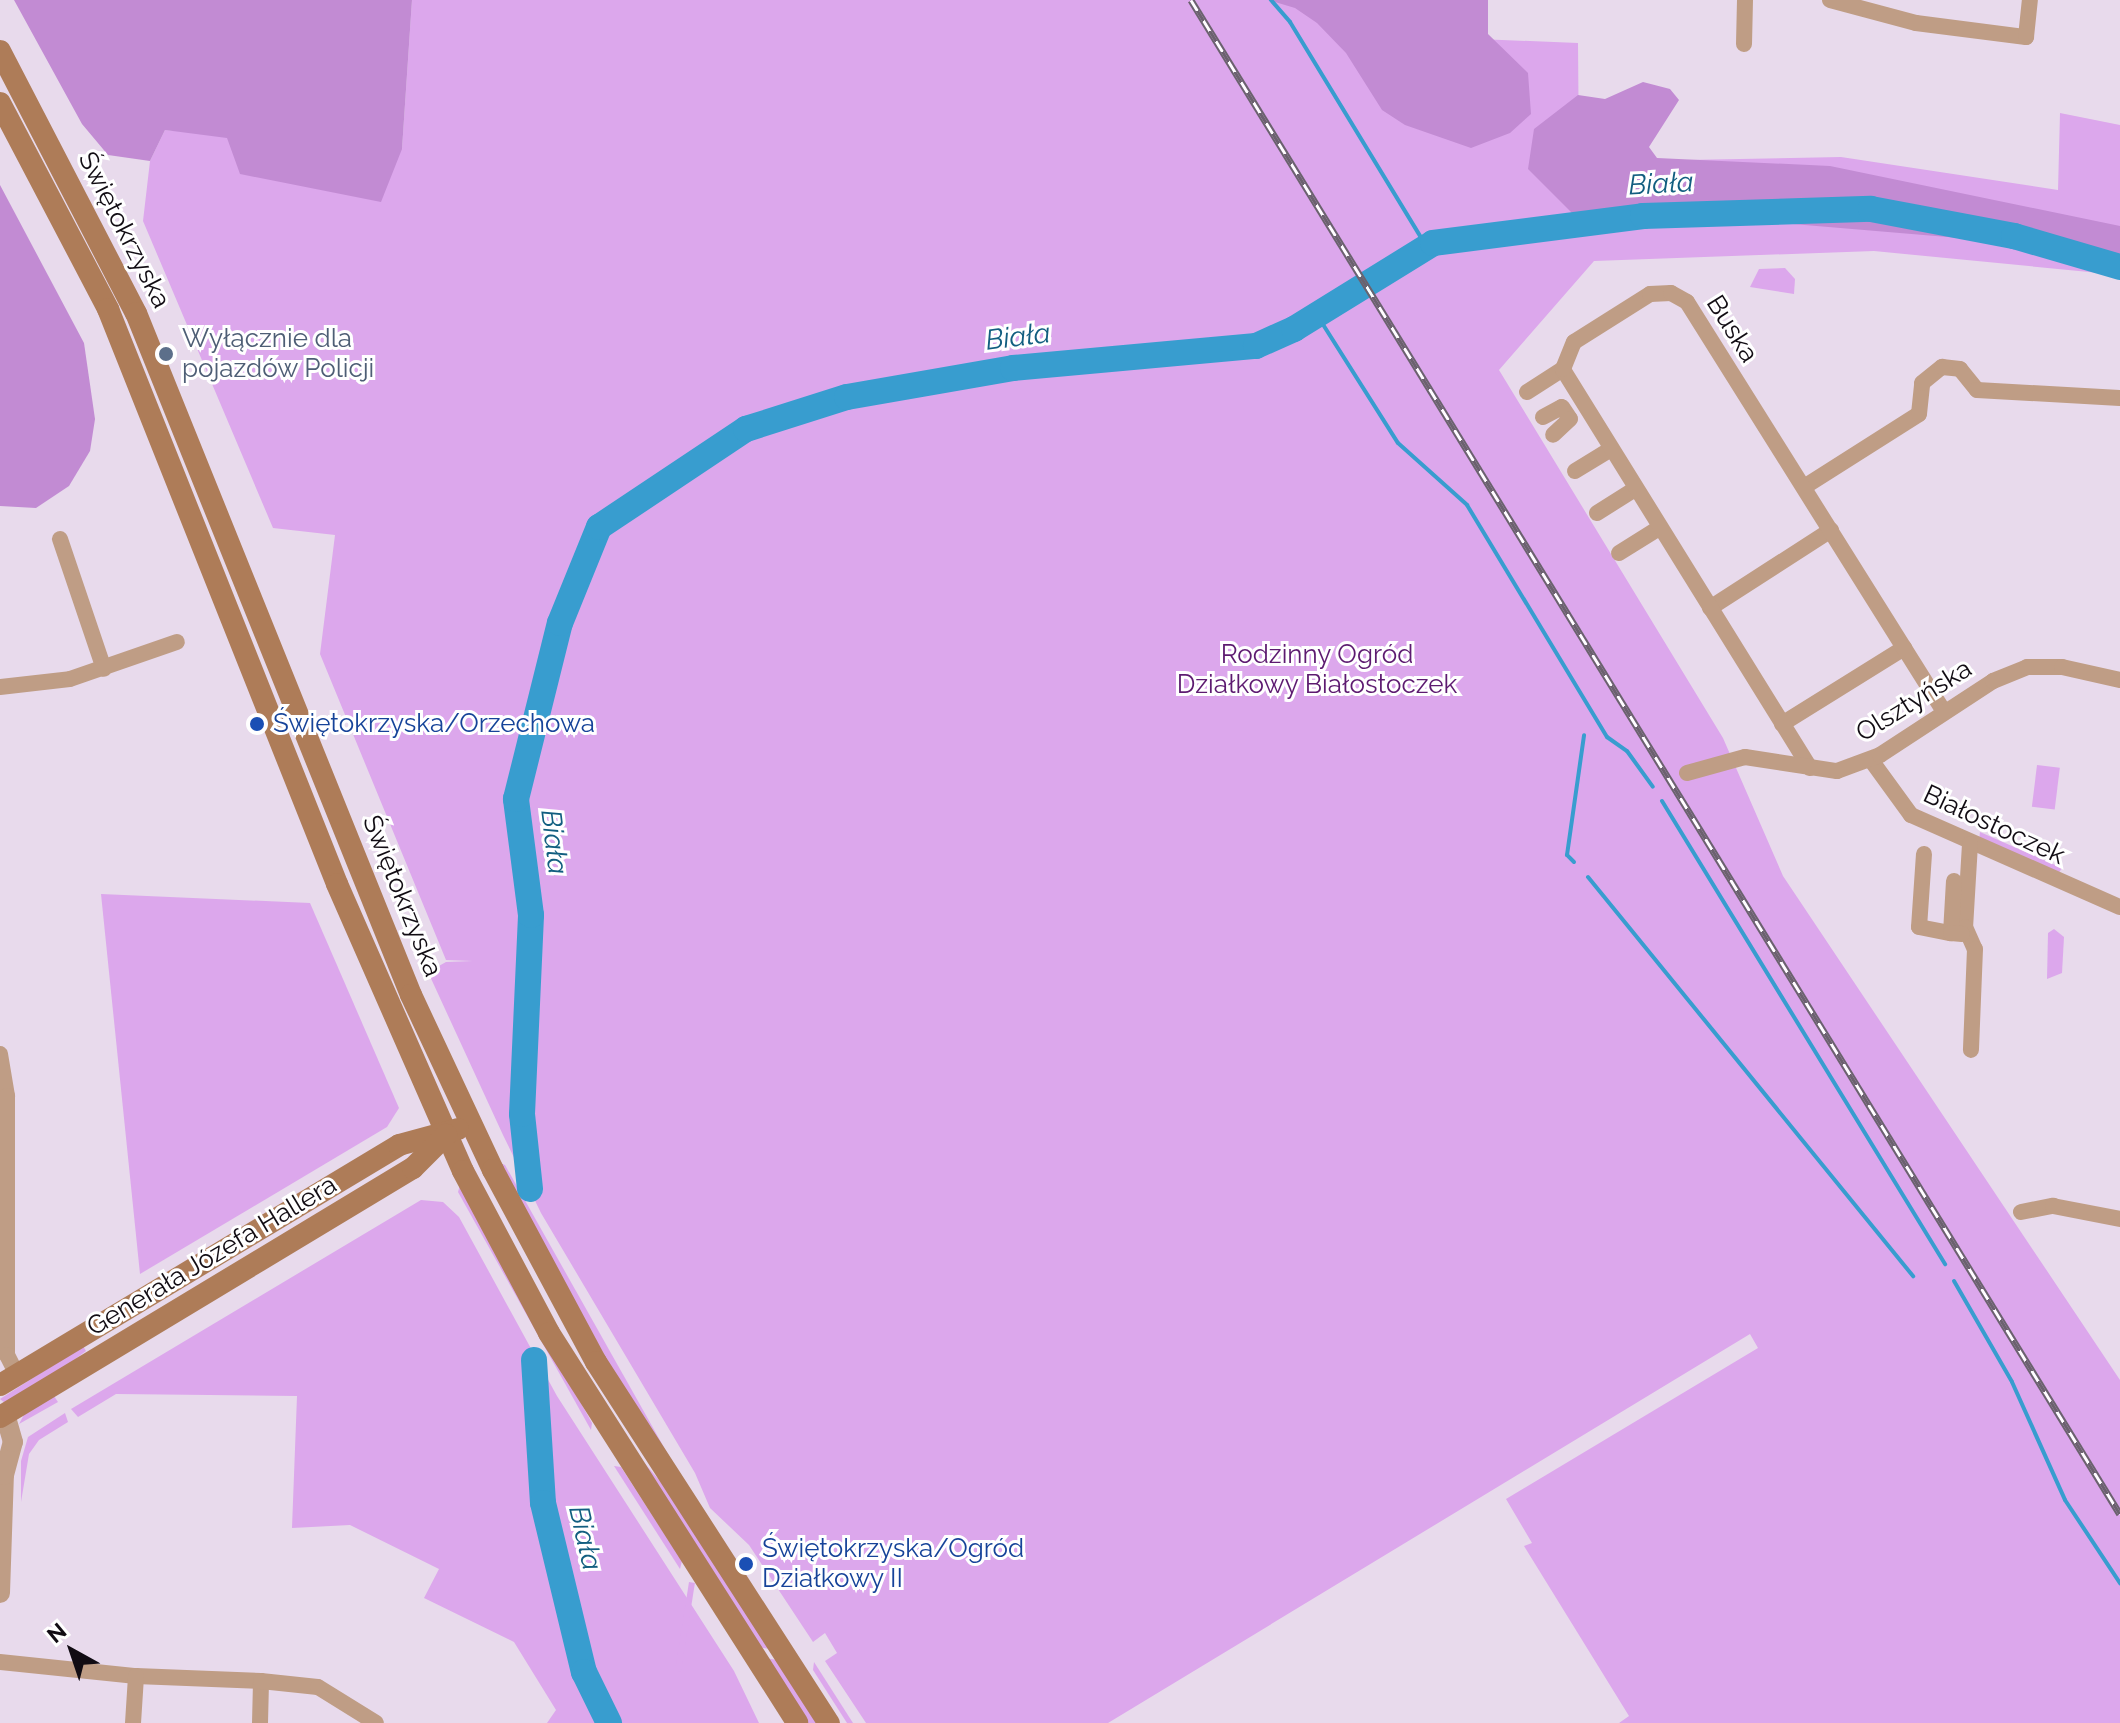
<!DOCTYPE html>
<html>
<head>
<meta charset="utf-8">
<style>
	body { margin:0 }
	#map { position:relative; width:2120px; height:1723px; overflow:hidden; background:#e8daec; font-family:Raleway,sans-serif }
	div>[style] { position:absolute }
	.green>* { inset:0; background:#dca7ec; transform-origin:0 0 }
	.forest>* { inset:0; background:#c28bd3 }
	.stream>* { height:4px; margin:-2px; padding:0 2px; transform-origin:2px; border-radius:2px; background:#389dcf }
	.river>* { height:26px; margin:-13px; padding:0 13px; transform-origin:13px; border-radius:13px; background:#389dcf }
	.minor>* { height:16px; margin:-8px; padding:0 8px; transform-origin:8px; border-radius:8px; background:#bf9d85 }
	.tertiary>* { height:20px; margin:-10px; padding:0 10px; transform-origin:10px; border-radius:10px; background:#bf9d85 }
	.secondary>* { height:22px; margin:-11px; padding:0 11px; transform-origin:11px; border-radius:11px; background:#ae7c58 }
	.rail>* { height:7px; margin-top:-3.5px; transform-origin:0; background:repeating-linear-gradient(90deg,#fff 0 12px,#6b626e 0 24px); box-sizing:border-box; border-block:2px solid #6b626e }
	.dots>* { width:22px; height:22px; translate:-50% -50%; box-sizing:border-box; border:4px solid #fff; border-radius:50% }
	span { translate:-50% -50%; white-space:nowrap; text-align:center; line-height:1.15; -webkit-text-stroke:6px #fff; paint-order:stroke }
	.street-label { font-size:26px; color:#110c13 }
	.service-label { font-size:26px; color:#4e5e75 }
	.left { translate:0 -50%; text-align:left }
	.park-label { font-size:26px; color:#5d1a70 }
	.transit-label { font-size:26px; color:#164399 }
	.water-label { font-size:28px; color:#125e80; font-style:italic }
	.north { position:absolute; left:32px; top:1611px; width:80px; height:80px; -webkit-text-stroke:6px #fff; paint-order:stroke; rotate:320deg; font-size:22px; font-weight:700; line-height:32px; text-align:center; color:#110c13 }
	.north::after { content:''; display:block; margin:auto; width:28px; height:36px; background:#110c13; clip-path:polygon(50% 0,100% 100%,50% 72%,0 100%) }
</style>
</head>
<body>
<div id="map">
	<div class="green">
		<div style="clip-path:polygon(412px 0,1457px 0,1454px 38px,1578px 43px,1579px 162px,1841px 157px,2058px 190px,2060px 113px,2120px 125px,2120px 275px,1874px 251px,1594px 261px,1499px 370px,1723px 738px,1783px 876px,2120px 1380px,2120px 1723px,1619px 1723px,1629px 1716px,1524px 1546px,1532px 1543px,1506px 1499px,1758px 1348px,1750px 1334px,1108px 1723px,866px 1723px,825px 1661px,837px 1653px,825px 1633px,813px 1642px,749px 1545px,710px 1508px,695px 1473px,541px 1213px,503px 1135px,428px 972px,446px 962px,473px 961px,446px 960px,320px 654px,335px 535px,273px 528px,143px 221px,150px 161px,165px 130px,402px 149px)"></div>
		<div style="clip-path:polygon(1785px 268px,1795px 279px,1794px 294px,1750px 287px,1759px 269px)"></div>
		<div style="left:2037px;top:765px;width:23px;height:42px;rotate:7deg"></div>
		<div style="clip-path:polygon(1980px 832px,2062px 868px,2058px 874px,1979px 841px)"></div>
		<div style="clip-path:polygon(101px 894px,310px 903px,399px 1108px,387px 1127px,140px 1274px)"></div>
		<div style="clip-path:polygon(2054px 929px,2064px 937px,2062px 973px,2047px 979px,2048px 933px)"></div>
		<div style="clip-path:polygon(500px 1163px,505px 1165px,692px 1497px,615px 1375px)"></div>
		<div style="clip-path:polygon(460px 1185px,592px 1423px,591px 1430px,458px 1192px)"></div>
		<div style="clip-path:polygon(421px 1200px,443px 1202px,459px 1217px,557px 1396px,734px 1671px,759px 1723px,547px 1723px,556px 1710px,514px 1642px,424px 1598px,439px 1569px,350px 1525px,292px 1528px,297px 1396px,116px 1394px,78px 1417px,71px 1409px)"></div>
		<div style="clip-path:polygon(83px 1346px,86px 1351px,70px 1363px,5px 1403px,0 1399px)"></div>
		<div style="clip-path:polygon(54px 1396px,58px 1402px,19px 1424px,26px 1411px)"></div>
		<div style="clip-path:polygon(65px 1413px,68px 1422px,39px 1440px,29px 1454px,21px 1502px,21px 1461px,28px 1437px)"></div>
		<div style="clip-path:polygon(640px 1458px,660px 1481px,770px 1649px,758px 1647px)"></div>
		<div style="clip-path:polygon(614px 1466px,621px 1467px,682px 1561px,680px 1569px)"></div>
		<div style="left:689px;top:1582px;width:6px;height:90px;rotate:9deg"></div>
		<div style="clip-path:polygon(765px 1658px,777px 1660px,818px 1723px,807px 1723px)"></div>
		<div style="clip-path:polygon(814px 1662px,853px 1723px,847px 1723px,813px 1670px)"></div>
	</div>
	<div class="forest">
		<div style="clip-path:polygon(14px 0,412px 0,402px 149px,381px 202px,240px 174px,227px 138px,165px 130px,150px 161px,108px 155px,82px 124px)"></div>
		<div style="clip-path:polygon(1268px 0,1488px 0,1488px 34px,1528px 73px,1531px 114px,1510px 133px,1471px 148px,1405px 125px,1382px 110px,1346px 53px,1317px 23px,1295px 8px)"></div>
		<div style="clip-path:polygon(1643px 82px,1670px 89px,1679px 100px,1649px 147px,1657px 158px,1830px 166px,2120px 226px,2120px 266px,1959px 238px,1709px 217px,1611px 230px,1583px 224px,1528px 169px,1534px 129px,1578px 95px,1605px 99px)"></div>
		<div style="clip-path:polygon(0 185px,84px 343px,95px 419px,90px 451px,69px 486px,36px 508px,0 506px)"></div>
	</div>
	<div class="stream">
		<div style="left:1271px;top:0;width:29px;rotate:49deg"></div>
		<div style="left:1290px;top:22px;width:262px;rotate:58.7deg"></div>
		<div style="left:1317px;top:315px;width:151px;rotate:57.7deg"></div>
		<div style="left:1398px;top:443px;width:93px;rotate:41.9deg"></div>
		<div style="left:1467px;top:505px;width:271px;rotate:58.9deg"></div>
		<div style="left:1607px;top:737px;width:24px;rotate:35deg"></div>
		<div style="left:1627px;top:751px;width:44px;rotate:54.2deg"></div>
		<div style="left:1662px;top:801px;width:543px;rotate:58.57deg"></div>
		<div style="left:1574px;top:862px;width:10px;rotate:-135deg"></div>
		<div style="left:1567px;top:855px;width:121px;rotate:-81.9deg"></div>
		<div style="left:1588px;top:877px;width:515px;rotate:50.84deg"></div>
		<div style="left:1954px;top:1281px;width:116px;rotate:60.1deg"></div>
		<div style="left:2012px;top:1382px;width:129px;rotate:65.8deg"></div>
		<div style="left:2065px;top:1500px;width:100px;rotate:56.5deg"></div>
	</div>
	<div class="river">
		<div style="left:530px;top:1189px;width:75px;rotate:-96.1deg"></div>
		<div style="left:522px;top:1114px;width:199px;rotate:-87.4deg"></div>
		<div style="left:531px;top:915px;width:117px;rotate:-97.4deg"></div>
		<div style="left:516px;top:799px;width:181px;rotate:-76deg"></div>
		<div style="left:560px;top:623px;width:104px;rotate:-67.9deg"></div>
		<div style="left:599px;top:527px;width:177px;rotate:-33.7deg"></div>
		<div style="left:746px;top:429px;width:106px;rotate:-17.6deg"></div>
		<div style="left:847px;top:397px;width:169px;rotate:-9.9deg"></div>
		<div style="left:1013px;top:368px;width:244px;rotate:-5.2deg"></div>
		<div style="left:1256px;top:346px;width:42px;rotate:-24.1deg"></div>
		<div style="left:1294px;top:329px;width:163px;rotate:-31.7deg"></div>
		<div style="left:1433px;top:243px;width:212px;rotate:-7.3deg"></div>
		<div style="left:1643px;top:216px;width:228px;rotate:-1.8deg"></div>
		<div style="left:1871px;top:209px;width:146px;rotate:10.7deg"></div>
		<div style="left:2014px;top:236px;width:110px;rotate:16.3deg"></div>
		<div style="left:534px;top:1360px;width:143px;rotate:86.4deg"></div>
		<div style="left:543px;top:1503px;width:174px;rotate:76.4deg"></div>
		<div style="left:584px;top:1672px;width:57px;rotate:63.9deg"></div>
	</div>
	<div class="minor">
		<div style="left:1830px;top:0;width:89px;rotate:15deg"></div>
		<div style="left:1916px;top:23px;width:111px;rotate:7.3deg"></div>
		<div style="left:2026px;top:37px;width:37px;rotate:-84deg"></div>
		<div style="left:1744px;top:44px;width:44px;rotate:-88.7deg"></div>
		<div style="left:1527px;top:392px;width:43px;rotate:-32.6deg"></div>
		<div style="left:1543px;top:417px;width:21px;rotate:-28deg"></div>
		<div style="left:1562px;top:407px;width:14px;rotate:56deg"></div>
		<div style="left:1570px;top:419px;width:23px;rotate:137deg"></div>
		<div style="left:1575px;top:471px;width:42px;rotate:-31.4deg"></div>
		<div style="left:1804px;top:487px;width:136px;rotate:-32.4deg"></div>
		<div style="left:1919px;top:414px;width:31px;rotate:-84deg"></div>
		<div style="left:1922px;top:383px;width:26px;rotate:-39deg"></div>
		<div style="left:1942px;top:367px;width:18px;rotate:6deg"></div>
		<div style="left:1960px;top:369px;width:27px;rotate:51deg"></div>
		<div style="left:1977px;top:390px;width:143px;rotate:3.2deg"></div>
		<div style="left:1597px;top:513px;width:45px;rotate:-32.3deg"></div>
		<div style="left:60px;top:539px;width:137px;rotate:71.3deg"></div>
		<div style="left:1619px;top:553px;width:47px;rotate:-32deg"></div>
		<div style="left:1710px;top:608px;width:144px;rotate:-32.8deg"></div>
		<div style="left:0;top:687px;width:70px;rotate:-6.5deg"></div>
		<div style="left:70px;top:679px;width:113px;rotate:-19.1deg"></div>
		<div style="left:1782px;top:724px;width:144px;rotate:-31.9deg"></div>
		<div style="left:1871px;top:760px;width:68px;rotate:54deg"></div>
		<div style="left:1911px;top:815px;width:228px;rotate:23.8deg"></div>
		<div style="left:1810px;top:768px;width:469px;rotate:-121.8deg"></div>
		<div style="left:1563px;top:369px;width:29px;rotate:-68deg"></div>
		<div style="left:1574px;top:342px;width:90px;rotate:-32.3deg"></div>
		<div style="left:1650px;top:294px;width:21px;rotate:-3deg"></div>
		<div style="left:1671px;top:293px;width:18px;rotate:29deg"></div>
		<div style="left:1687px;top:302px;width:484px;rotate:57.9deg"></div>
		<div style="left:1687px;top:773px;width:60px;rotate:-15.4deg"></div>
		<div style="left:1745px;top:757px;width:93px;rotate:8.7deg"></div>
		<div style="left:1837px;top:771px;width:46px;rotate:-20.4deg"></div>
		<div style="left:1880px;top:755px;width:135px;rotate:-33.2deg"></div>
		<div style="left:1993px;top:681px;width:37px;rotate:-22deg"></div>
		<div style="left:2027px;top:667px;width:35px"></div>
		<div style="left:2062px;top:667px;width:59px;rotate:12.6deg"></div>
		<div style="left:1970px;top:844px;width:83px;rotate:93.4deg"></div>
		<div style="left:1965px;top:927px;width:24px;rotate:66deg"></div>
		<div style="left:1975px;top:949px;width:101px;rotate:92.3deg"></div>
		<div style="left:1924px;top:854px;width:73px;rotate:93.9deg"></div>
		<div style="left:1919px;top:927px;width:33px;rotate:11deg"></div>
		<div style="left:1954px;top:881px;width:52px;rotate:93.3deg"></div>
		<div style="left:1951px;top:933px;width:11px;rotate:5deg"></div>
		<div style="left:0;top:1054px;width:43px;rotate:80.5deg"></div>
		<div style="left:7px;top:1096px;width:259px;rotate:90deg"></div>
		<div style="left:7px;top:1355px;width:22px;rotate:63deg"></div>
		<div style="left:2021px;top:1212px;width:33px;rotate:-11deg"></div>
		<div style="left:2053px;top:1206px;width:68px;rotate:11deg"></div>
		<div style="left:0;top:1662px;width:137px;rotate:5.9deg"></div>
		<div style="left:136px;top:1676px;width:125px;rotate:2.3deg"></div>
		<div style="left:133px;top:1723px;width:47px;rotate:-86.3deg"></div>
		<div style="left:260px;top:1723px;width:42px;rotate:-88.6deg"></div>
		<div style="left:261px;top:1681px;width:57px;rotate:6deg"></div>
		<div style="left:318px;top:1687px;width:68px;rotate:31.8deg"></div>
	</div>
	<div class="tertiary">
		<div style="left:0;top:1593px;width:118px;rotate:-88.1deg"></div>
		<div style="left:4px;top:1475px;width:34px;rotate:-75deg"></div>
		<div style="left:13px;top:1442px;width:29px;rotate:-106deg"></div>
	</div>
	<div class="secondary">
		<div style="left:0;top:51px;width:295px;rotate:62.6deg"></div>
		<div style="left:136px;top:313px;width:735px;rotate:68.04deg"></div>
		<div style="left:411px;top:995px;width:193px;rotate:64.9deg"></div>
		<div style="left:493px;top:1170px;width:218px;rotate:61.8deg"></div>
		<div style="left:596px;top:1362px;width:430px;rotate:57.2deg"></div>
		<div style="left:0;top:103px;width:233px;rotate:62.3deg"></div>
		<div style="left:108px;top:309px;width:619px;rotate:68.28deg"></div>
		<div style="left:337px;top:884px;width:313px;rotate:66.3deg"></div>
		<div style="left:463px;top:1171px;width:183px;rotate:62deg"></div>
		<div style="left:549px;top:1333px;width:462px;rotate:57.5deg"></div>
		<div style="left:0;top:1385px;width:466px;rotate:-31deg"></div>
		<div style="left:399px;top:1145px;width:61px;rotate:-15.2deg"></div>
		<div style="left:0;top:1417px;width:482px;rotate:-31.1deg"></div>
		<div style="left:413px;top:1168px;width:47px;rotate:-45deg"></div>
	</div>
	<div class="rail">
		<div style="left:1191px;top:0;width:1776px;rotate:58.47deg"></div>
	</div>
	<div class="dots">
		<div style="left:166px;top:354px;background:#5c6f8a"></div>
		<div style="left:257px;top:724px;background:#1a4fb4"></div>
		<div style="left:746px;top:1564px;background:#1a4fb4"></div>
	</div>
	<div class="street-label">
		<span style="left:124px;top:230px;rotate:63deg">Świętokrzyska</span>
		<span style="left:1732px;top:329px;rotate:58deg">Buska</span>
		<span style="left:1914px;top:701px;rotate:-32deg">Olsztyńska</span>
		<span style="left:1994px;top:825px;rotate:25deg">Białostoczek</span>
		<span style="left:402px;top:896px;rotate:68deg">Świętokrzyska</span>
		<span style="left:212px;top:1256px;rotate:-31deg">Generała Józefa Hallera</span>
	</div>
	<div class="service-label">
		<span class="left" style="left:182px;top:354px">Wyłącznie dla<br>pojazdów Policji</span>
	</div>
	<div class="park-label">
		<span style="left:1317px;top:670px">Rodzinny Ogród<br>Działkowy Białostoczek</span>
	</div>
	<div class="transit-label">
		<span class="left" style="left:273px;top:724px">Świętokrzyska/Orzechowa</span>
		<span class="left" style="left:762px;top:1564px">Świętokrzyska/Ogród<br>Działkowy II</span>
	</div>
	<div class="water-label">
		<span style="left:1661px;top:184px;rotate:-3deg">Biała</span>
		<span style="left:1018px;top:337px;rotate:-7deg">Biała</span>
		<span style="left:554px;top:842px;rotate:83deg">Biała</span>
		<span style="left:585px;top:1538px;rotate:77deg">Biała</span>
	</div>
	<div class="north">N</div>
</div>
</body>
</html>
